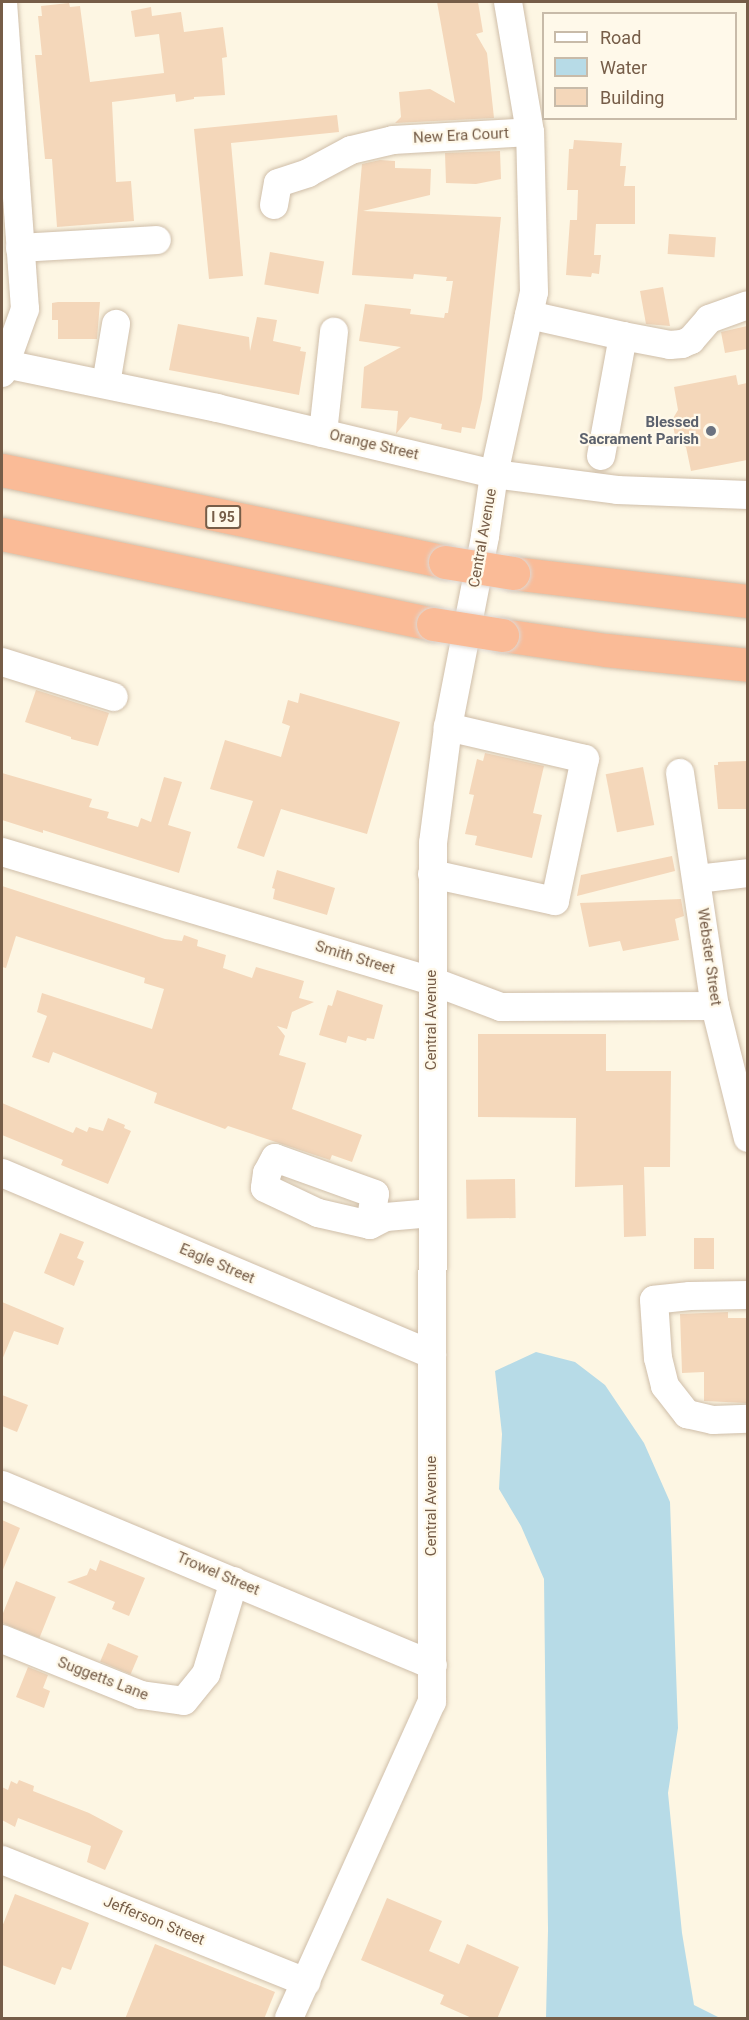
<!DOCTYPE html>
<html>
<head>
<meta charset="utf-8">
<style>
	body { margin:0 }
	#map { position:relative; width:749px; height:2020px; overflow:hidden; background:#fdf6e3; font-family:Roboto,sans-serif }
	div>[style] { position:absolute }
	.water>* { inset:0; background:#b7dbe7 }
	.building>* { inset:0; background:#f4d7ba; transform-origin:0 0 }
	.roads { filter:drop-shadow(0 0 2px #cfbea9) drop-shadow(0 0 2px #cfbea9) }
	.minor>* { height:28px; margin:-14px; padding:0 14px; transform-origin:14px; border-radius:14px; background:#fff }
	.highway>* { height:33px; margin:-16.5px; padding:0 16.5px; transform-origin:16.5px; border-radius:16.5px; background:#fabb97 }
	.bridges { filter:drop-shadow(0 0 2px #ded8d3) drop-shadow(0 0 2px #ded8d3) }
	.highway-bridge>* { height:33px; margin:-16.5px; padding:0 16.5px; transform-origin:16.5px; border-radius:16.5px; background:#fabb97 }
	.dots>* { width:16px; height:16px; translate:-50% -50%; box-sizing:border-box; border:3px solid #fff9ea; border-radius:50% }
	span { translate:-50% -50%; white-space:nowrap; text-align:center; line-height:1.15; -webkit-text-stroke:4.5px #fff9ea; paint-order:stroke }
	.shield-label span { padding:2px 4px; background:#fff9ea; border:2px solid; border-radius:4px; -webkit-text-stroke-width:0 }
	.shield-label { font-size:14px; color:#765d48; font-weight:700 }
	.street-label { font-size:15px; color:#765d48 }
	.worship-label { font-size:15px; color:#5b616d; font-weight:700 }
	.right { translate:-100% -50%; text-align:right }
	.frame { position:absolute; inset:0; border:3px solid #765d48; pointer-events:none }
	.legend { position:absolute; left:542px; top:12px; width:195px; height:108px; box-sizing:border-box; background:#fff9ea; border:2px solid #c8bba9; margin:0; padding:8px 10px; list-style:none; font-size:18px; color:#765d48 }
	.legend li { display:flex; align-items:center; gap:12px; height:30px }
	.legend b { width:30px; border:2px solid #c8bba9 }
</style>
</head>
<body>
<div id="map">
	<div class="water">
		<div style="clip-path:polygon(536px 1352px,575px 1362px,605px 1385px,644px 1443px,670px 1502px,678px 1728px,668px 1793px,682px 1933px,694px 2005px,720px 2018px,546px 2018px,548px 1930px,544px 1579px,521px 1526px,499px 1489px,502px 1434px,495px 1371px)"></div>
	</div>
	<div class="building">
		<div style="clip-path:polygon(437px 2px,478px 2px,483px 32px,476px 34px,487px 53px,494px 118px,395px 123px,401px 117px,399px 92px,430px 89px,455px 103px)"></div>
		<div style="clip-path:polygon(69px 3px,70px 7px,80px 6px,90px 82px,164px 73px,159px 34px,135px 37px,131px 11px,151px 7px,152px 16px,181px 12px,184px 32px,223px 27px,227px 57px,222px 58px,225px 95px,194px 97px,194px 99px,176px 102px,175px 94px,112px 102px,116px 182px,131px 181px,134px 221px,57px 227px,52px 159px,45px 159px,35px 55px,42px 55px,38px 16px,42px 16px,41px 6px)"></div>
		<div style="clip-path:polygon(337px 115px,339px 132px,231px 143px,243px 276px,209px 279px,194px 129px)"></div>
		<div style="clip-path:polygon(574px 140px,622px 143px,620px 166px,626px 166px,624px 186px,635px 186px,635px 224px,596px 224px,594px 255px,601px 255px,599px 274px,592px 273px,591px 277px,566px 275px,570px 220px,577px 220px,578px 190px,567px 190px,569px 149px,573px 149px)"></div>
		<div style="clip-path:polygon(500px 151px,501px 179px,476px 184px,446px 183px,445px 153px)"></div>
		<div style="clip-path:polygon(380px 160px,395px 161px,395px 168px,431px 169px,430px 195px,363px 211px,501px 217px,482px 399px,475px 429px,462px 427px,461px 433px,441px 429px,442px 424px,410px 417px,396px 434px,398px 411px,361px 408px,364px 367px,401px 347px,359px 341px,365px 304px,411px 309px,410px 314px,444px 318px,445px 313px,448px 313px,453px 281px,446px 281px,447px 277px,414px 274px,413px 279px,352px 275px,362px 164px)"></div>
		<div style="left:669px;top:234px;width:47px;height:20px;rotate:4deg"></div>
		<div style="left:270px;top:252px;width:55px;height:33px;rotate:10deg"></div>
		<div style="clip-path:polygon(663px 287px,670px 326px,646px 324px,640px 291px)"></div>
		<div style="clip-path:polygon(58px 302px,100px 302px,97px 339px,58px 339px,58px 320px,52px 320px,52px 303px)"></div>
		<div style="clip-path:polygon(257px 317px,277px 320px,273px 341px,301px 347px,300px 351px,306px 352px,299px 395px,169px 370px,178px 324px,249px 337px,250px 351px)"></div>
		<div style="clip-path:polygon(747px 326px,747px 349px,725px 353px,721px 332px)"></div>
		<div style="clip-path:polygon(736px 375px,738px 385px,747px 383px,747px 460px,691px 471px,686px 447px,676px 441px,672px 420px,678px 410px,674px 387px)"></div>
		<div style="clip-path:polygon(36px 690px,109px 713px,98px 746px,71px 739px,71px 737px,25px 722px)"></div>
		<div style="clip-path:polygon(300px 693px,400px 722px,367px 834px,281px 809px,264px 857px,237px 848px,253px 801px,210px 789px,225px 740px,281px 757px,290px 726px,282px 723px,288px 700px,298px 703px)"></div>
		<div style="clip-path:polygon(485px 753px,544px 766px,533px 813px,542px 815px,532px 858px,475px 845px,477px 836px,465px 834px,474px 795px,469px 794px,477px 759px,483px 761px)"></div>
		<div style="clip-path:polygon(747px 761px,747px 809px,718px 809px,714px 765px,718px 765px,718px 762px)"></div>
		<div style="left:643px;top:767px;width:59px;height:38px;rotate:79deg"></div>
		<div style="clip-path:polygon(2px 773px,92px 799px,89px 807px,109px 812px,107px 818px,138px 827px,141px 818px,151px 822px,164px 777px,182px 782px,168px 825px,191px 832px,179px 873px,43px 830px,43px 833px,2px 820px)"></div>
		<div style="clip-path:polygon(672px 856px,675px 871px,577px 896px,581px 875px)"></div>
		<div style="clip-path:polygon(277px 870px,335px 888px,327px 915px,273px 899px,275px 889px,272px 888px)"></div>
		<div style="clip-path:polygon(2px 886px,165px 939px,182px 941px,184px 935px,198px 940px,197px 946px,226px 955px,223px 968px,252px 978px,256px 967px,304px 981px,299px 998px,314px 1002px,292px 1012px,287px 1029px,277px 1026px,285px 1036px,279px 1055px,306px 1063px,292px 1109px,362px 1135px,352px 1162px,332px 1155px,330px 1160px,228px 1126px,225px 1129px,154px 1103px,157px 1093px,53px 1052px,49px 1063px,32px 1057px,47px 1016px,37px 1012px,42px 993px,152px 1029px,164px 989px,144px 983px,145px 978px,16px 936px,6px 968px,2px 967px)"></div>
		<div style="clip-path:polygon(681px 899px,684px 916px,675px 919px,679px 940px,623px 951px,620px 941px,589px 947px,580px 903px)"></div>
		<div style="clip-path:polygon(337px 990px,383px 1005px,374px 1039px,367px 1038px,366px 1041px,348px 1036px,346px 1043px,319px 1035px,328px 1005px,332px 1006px)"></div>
		<div style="clip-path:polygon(478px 1034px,606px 1034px,606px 1071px,671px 1071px,670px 1167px,644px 1167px,646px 1236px,624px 1237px,623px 1185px,575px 1187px,576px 1118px,478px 1117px)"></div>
		<div style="clip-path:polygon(2px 1103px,73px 1133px,76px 1127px,87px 1132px,89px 1127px,103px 1131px,108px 1118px,125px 1125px,124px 1128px,131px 1131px,108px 1184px,61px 1165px,63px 1160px,2px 1135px)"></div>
		<div style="left:515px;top:1179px;width:39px;height:49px;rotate:89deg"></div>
		<div style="clip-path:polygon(60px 1233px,84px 1242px,77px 1258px,84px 1261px,74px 1286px,44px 1273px)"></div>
		<div style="left:694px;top:1238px;width:20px;height:31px"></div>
		<div style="clip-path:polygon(2px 1302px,64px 1328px,58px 1345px,14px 1331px,2px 1360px)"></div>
		<div style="clip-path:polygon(728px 1312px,728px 1318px,747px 1318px,747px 1403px,704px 1401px,704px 1372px,682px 1373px,680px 1314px)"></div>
		<div style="clip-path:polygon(2px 1395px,28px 1405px,17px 1432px,2px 1426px)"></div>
		<div style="clip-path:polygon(2px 1520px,20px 1528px,2px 1572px)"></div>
		<div style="clip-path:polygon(100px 1560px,145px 1578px,129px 1616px,112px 1609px,115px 1602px,67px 1582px,87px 1575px,90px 1568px,96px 1571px)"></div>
		<div style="left:16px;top:1581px;width:43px;height:44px;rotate:22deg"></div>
		<div style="left:108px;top:1643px;width:33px;height:20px;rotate:23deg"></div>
		<div style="clip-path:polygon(28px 1667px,48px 1675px,43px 1688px,50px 1691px,44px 1708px,16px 1697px)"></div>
		<div style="clip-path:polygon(19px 1780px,34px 1786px,33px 1791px,89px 1813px,123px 1831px,105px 1870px,87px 1862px,91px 1846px,18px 1818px,15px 1827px,2px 1820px,2px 1787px,8px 1790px,11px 1781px,17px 1784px)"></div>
		<div style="clip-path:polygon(15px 1894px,89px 1923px,71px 1970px,62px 1967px,55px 1985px,2px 1965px,2px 1927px)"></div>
		<div style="clip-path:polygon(387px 1898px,442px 1921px,429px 1951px,459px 1964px,467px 1944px,519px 1967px,497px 2019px,474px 2019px,440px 2004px,444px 1995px,361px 1960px)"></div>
		<div style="clip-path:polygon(155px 1944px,275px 1992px,264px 2019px,125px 2019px)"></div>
	</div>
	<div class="roads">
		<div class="minor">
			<div style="left:274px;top:205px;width:22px;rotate:-80deg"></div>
			<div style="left:278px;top:183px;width:32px;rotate:-18deg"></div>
			<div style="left:308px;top:173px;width:49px;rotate:-28.1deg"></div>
			<div style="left:351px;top:150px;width:43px;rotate:-13.4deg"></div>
			<div style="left:393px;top:140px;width:137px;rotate:-3.3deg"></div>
			<div style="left:20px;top:248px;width:137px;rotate:-3.3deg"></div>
			<div style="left:529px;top:315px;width:96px;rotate:12.6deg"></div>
			<div style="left:5px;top:364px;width:217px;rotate:11.7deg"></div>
			<div style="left:217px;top:408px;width:285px;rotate:13.4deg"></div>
			<div style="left:494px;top:474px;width:124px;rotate:7.4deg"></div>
			<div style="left:617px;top:490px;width:131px;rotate:2.2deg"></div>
			<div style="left:2px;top:373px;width:68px;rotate:-70.2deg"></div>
			<div style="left:25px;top:309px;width:308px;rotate:-94.1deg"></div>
			<div style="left:106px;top:384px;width:61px;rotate:-80.5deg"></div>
			<div style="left:323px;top:433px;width:102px;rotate:-83.8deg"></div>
			<div style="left:601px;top:456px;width:122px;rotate:-79.6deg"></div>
			<div style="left:623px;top:336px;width:48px;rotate:10.8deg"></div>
			<div style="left:670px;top:345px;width:12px;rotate:-5deg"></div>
			<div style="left:682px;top:344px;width:10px;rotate:-24deg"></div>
			<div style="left:691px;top:340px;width:28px;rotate:-49deg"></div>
			<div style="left:709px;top:319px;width:41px;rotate:-19.7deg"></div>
			<div style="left:2px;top:662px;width:117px;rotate:17.4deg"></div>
			<div style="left:680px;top:773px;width:236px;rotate:81.5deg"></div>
			<div style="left:715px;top:1006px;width:136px;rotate:76deg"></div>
			<div style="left:2px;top:852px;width:449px;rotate:16.7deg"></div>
			<div style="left:432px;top:981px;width:74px;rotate:20.6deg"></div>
			<div style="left:501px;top:1007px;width:214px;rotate:-0.3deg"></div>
			<div style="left:432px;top:874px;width:126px;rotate:12.4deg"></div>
			<div style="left:555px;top:901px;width:145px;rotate:-78.1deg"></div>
			<div style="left:585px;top:759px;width:141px;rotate:-166.9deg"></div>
			<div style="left:697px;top:879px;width:51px;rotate:-6.7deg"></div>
			<div style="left:2px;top:1173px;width:467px;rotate:22.9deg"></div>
			<div style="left:370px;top:1225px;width:31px;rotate:-81deg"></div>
			<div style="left:375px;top:1194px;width:106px;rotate:-160.2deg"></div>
			<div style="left:275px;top:1158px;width:17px;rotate:118deg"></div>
			<div style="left:267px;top:1173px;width:15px;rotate:98deg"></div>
			<div style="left:265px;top:1188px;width:59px;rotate:25.3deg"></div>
			<div style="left:318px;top:1213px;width:53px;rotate:13deg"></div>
			<div style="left:370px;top:1225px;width:18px;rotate:-27deg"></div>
			<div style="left:386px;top:1217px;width:46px;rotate:-5deg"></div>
			<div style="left:748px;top:1295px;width:58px;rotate:179deg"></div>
			<div style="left:690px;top:1296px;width:36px;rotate:174deg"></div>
			<div style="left:654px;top:1300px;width:58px;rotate:86.1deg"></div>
			<div style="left:658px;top:1358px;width:29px;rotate:76deg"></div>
			<div style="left:665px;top:1386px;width:36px;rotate:52deg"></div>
			<div style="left:687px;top:1414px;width:27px;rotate:13deg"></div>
			<div style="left:713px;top:1420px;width:35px;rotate:-2deg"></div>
			<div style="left:2px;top:1485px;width:467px;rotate:22.7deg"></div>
			<div style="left:2px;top:1639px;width:150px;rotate:21.9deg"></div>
			<div style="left:141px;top:1695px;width:43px;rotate:7.9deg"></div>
			<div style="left:184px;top:1701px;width:35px;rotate:-51deg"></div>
			<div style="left:206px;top:1674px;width:97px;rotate:-73.2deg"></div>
			<div style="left:2px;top:1860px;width:328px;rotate:21.9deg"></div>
			<div style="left:289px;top:2018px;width:347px;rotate:-65.7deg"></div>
			<div style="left:432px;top:1702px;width:859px;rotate:-89.93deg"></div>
			<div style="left:433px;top:843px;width:117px;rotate:-82.6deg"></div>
			<div style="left:448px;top:727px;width:195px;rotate:-79deg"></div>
			<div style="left:485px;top:536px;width:63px;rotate:-81.7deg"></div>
			<div style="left:494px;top:474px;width:186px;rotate:-77.6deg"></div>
			<div style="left:534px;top:292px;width:160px;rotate:-91.4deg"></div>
			<div style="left:530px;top:132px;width:132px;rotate:-99.6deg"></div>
		</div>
		<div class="highway">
			<div style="left:2px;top:470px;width:452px;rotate:11.7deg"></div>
			<div style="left:2px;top:534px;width:440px;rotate:11.8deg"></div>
			<div style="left:513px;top:573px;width:237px;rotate:6.8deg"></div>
			<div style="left:502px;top:635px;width:105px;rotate:8.2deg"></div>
			<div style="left:606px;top:650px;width:143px;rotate:6deg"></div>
		</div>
	</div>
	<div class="bridges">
		<div class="highway-bridge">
			<div style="left:445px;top:562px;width:69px;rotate:9.2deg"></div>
			<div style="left:433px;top:624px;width:70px;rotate:9.1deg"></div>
		</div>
	</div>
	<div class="dots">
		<div style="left:711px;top:431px;background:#6b7280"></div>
	</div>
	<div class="shield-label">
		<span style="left:223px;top:517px">I 95</span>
	</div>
	<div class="street-label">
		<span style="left:461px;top:136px;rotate:-3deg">New Era Court</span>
		<span style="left:374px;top:445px;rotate:13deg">Orange Street</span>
		<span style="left:483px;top:538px;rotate:-80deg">Central Avenue</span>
		<span style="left:709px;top:957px;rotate:82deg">Webster Street</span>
		<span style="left:355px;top:958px;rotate:17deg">Smith Street</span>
		<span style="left:432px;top:1020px;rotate:-90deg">Central Avenue</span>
		<span style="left:217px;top:1264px;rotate:23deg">Eagle Street</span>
		<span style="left:432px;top:1506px;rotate:-90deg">Central Avenue</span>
		<span style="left:218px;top:1574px;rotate:23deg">Trowel Street</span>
		<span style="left:103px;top:1679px;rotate:21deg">Suggetts Lane</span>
		<span style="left:154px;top:1921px;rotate:22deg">Jefferson Street</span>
	</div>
	<div class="worship-label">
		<span class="right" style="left:699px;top:431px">Blessed<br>Sacrament Parish</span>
	</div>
	<div class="frame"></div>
	<ul class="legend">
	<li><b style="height:8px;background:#fff"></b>Road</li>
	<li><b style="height:16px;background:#b7dbe7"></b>Water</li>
	<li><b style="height:16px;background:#f4d7ba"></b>Building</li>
	</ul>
</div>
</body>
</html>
